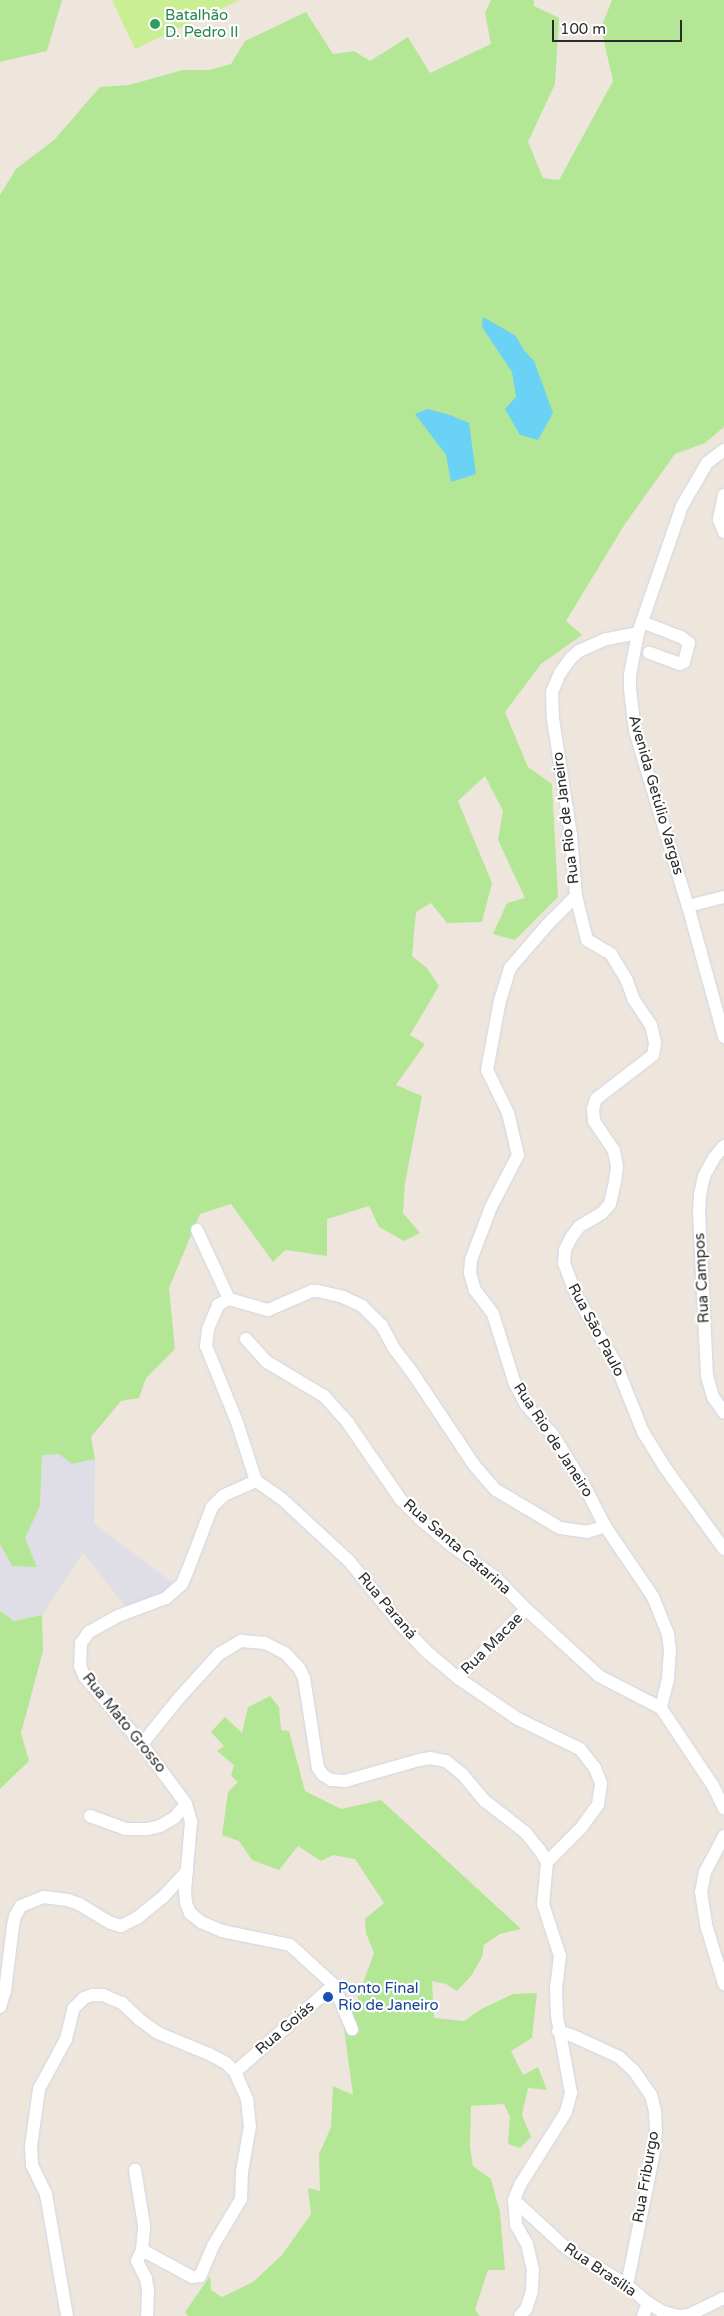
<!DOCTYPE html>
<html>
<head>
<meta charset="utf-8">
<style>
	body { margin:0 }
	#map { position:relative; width:724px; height:2316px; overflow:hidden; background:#eee6dc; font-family:"Varela Round",sans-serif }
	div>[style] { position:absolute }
	.industrial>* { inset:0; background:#dfdde6 }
	.green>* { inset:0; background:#b3e796 }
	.pitch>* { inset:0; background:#c8ef91 }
	.water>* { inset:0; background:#69d2f5 }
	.roads { filter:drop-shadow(0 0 1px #d1d5e4) drop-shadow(0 0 1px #d1d5e4) }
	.minor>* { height:12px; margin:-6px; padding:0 6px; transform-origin:6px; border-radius:6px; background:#fff }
	.dots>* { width:14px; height:14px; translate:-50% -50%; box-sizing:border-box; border:2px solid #fff; border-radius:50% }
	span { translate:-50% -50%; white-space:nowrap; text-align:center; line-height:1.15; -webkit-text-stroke:4.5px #fff; paint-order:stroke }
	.leisure-label { font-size:15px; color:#27864d }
	.left { translate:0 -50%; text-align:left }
	.street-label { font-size:15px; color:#2b2b2b }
	.transit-label { font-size:15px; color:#164399 }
	.scale { position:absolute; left:552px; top:20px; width:130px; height:22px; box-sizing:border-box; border:2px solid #2b2b2b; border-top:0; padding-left:6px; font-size:15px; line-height:18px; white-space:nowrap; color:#2b2b2b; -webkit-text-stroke:4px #fff; paint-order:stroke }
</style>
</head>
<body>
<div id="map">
	<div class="industrial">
		<div style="clip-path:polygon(42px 1454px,59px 1454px,72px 1464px,95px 1459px,94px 1524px,172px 1582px,161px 1595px,126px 1607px,83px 1553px,42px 1615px,14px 1621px,0 1611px,0 1544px,12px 1566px,37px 1567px,25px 1538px,40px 1506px)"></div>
	</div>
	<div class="green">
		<div style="clip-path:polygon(0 0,62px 0,47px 51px,0 62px)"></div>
		<div style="clip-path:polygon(491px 0,534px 0,534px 6px,559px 18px,555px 84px,528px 142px,543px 178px,559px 180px,613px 81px,601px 28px,612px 0,724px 0,724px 427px,705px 443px,675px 454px,625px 524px,566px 621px,582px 635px,541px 664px,505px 712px,528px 767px,552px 784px,558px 897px,515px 940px,493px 934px,507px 903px,525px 898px,498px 840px,503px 811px,485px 776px,458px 801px,492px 883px,482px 922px,447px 923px,431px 903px,416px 912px,412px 956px,427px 968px,439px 986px,410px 1035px,425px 1044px,396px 1085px,422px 1096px,405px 1183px,403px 1213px,420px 1233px,404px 1241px,379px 1227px,369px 1206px,327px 1219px,327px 1256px,285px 1250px,273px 1262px,231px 1204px,200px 1214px,169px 1288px,175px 1349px,146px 1378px,139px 1398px,121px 1401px,91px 1437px,95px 1459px,72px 1464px,59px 1454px,42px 1455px,40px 1506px,25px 1538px,37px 1567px,12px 1566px,0 1544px,0 195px,16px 169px,54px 140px,100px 87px,129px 85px,183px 70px,209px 70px,231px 64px,245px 41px,306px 12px,333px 54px,354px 51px,370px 61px,408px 37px,430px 73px,491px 44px,485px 13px)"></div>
		<div style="clip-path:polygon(0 1611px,14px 1621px,42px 1615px,43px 1651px,21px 1733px,29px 1761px,0 1789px)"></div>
		<div style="clip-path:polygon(270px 1696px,279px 1707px,281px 1730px,289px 1731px,305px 1791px,341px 1809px,381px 1800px,521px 1929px,500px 1934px,484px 1945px,482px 1957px,471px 1976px,457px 1991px,446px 1984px,432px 1981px,434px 2018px,464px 2021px,483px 2008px,513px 1994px,537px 1993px,532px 2038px,511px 2051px,523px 2075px,538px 2067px,547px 2090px,528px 2088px,522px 2115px,531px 2137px,520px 2148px,508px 2144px,510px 2117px,504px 2104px,471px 2106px,470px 2147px,473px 2166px,491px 2179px,500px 2213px,505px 2270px,488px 2270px,475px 2310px,480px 2316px,188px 2316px,185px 2312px,210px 2276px,211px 2290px,222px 2297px,253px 2282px,282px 2255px,311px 2214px,308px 2188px,320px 2191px,319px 2154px,331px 2127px,333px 2086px,353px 2095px,344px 2028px,347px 2014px,359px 2005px,356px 1987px,363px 1983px,374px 1953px,366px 1933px,365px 1919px,384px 1903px,355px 1859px,333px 1855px,321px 1861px,298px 1846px,279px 1870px,252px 1860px,239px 1841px,222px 1835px,228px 1792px,238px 1782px,231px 1776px,234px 1765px,217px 1751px,224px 1746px,211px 1732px,225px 1717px,242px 1733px,248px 1707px)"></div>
	</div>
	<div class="pitch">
		<div style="clip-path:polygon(112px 0,240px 0,135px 49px)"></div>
	</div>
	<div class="water">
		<div style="clip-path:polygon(483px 317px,516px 336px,523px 349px,534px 361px,553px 413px,538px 440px,520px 435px,505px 409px,516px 397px,512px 372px,482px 327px)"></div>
		<div style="clip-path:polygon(427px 409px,450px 415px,469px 423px,476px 474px,451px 482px,446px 455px,415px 414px)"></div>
	</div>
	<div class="roads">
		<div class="minor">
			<div style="left:724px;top:450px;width:21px;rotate:143deg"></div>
			<div style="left:707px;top:463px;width:50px;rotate:120.2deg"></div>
			<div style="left:682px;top:506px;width:134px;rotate:109.1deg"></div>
			<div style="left:638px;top:633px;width:43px;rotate:100.8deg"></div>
			<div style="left:630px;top:675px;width:14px;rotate:90deg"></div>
			<div style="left:630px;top:689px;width:42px;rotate:83.2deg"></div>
			<div style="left:635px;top:731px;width:183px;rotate:73.2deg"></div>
			<div style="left:688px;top:906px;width:136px;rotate:74.6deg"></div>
			<div style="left:724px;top:495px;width:25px;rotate:102deg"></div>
			<div style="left:719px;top:519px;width:14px;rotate:69deg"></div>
			<div style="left:642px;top:622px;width:42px;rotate:21deg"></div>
			<div style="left:681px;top:637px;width:10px;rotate:37deg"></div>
			<div style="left:689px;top:643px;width:20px;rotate:105deg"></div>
			<div style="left:684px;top:662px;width:4px;rotate:153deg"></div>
			<div style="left:680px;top:664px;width:33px;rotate:-160deg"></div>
			<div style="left:638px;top:633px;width:33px;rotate:169deg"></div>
			<div style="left:606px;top:639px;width:30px;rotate:156deg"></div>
			<div style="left:579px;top:651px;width:11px;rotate:139deg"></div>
			<div style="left:571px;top:658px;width:19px;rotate:126deg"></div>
			<div style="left:560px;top:673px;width:21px;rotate:113deg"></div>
			<div style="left:552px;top:692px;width:27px;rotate:88deg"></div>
			<div style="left:553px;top:719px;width:117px;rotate:81.2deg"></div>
			<div style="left:571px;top:835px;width:61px;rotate:85.3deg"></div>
			<div style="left:576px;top:896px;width:40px;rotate:135deg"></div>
			<div style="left:548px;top:924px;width:58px;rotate:130.8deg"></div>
			<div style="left:510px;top:968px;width:34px;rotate:107deg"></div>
			<div style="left:500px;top:1000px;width:71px;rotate:100.5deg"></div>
			<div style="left:487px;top:1070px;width:48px;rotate:64deg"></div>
			<div style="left:508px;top:1113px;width:43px;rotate:76.6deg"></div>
			<div style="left:518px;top:1155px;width:59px;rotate:117.4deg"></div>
			<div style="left:491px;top:1207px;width:57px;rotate:110.7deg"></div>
			<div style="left:471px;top:1260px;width:13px;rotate:94deg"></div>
			<div style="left:470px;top:1273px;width:18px;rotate:74deg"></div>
			<div style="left:475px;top:1290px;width:30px;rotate:53deg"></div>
			<div style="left:493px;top:1314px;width:73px;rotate:72.6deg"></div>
			<div style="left:515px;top:1384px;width:24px;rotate:62deg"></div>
			<div style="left:526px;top:1405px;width:40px;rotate:48deg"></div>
			<div style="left:553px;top:1435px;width:61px;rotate:58.4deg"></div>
			<div style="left:585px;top:1487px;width:44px;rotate:62.9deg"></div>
			<div style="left:605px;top:1526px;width:86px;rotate:55.9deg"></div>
			<div style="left:653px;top:1597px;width:40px;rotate:68deg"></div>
			<div style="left:668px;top:1634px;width:16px;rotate:83deg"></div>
			<div style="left:670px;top:1650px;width:29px;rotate:94deg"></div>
			<div style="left:668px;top:1679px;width:30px;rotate:104deg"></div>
			<div style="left:661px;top:1708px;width:94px;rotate:56.3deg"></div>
			<div style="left:713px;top:1786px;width:25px;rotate:64deg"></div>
			<div style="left:576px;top:896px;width:45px;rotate:76deg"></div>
			<div style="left:587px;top:940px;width:28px;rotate:30deg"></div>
			<div style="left:611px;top:954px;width:31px;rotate:59deg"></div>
			<div style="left:627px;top:981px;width:20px;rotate:70deg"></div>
			<div style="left:634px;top:1000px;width:30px;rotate:56deg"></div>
			<div style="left:651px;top:1025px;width:18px;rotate:77deg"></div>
			<div style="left:655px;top:1043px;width:12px;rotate:99deg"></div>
			<div style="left:653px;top:1055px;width:72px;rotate:142.3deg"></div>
			<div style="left:596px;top:1099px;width:10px;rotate:107deg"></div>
			<div style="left:593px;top:1109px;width:12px;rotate:85deg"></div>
			<div style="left:594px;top:1121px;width:36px;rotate:56deg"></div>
			<div style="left:614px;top:1151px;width:16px;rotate:79deg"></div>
			<div style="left:617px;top:1167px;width:15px;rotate:98deg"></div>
			<div style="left:615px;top:1182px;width:23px;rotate:103deg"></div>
			<div style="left:610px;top:1204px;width:12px;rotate:132deg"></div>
			<div style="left:602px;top:1213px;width:27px;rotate:149deg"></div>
			<div style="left:579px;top:1227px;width:14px;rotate:126deg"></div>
			<div style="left:571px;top:1238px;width:13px;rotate:117deg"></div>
			<div style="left:565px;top:1250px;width:13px;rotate:94deg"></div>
			<div style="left:564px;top:1263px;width:34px;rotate:69deg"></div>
			<div style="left:576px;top:1295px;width:78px;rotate:59.8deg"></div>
			<div style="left:615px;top:1362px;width:75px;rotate:68.2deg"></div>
			<div style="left:643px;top:1432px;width:44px;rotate:58.1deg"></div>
			<div style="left:666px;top:1469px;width:99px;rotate:54.1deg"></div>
			<div style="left:688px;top:906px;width:37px;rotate:-14deg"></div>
			<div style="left:724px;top:1146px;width:16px;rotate:130deg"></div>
			<div style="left:714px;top:1158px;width:21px;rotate:119deg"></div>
			<div style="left:704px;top:1176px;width:19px;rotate:102deg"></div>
			<div style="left:700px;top:1195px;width:17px;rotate:93deg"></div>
			<div style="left:699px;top:1212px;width:164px;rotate:87.2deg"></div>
			<div style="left:707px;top:1376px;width:22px;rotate:74deg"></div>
			<div style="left:713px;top:1397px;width:19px;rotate:55deg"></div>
			<div style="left:197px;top:1230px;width:76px;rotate:65.1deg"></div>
			<div style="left:246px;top:1339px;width:31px;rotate:48deg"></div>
			<div style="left:267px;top:1362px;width:66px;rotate:30.8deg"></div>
			<div style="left:324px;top:1396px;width:36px;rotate:48deg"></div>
			<div style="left:348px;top:1423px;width:93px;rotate:55.5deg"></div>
			<div style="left:401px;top:1500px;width:27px;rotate:45deg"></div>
			<div style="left:420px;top:1519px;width:42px;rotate:40.2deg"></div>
			<div style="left:452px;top:1546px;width:53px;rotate:35.8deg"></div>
			<div style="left:495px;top:1577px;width:45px;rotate:45.9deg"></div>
			<div style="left:526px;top:1609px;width:99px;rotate:42.5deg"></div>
			<div style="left:599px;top:1676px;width:70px;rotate:27.3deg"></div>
			<div style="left:256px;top:1481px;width:36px;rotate:156deg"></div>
			<div style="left:223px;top:1496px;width:16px;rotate:135deg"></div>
			<div style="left:212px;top:1507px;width:70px;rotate:111deg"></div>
			<div style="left:187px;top:1572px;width:13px;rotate:113deg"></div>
			<div style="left:182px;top:1584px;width:9px;rotate:139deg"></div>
			<div style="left:175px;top:1590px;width:12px;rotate:138deg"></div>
			<div style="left:166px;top:1598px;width:51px;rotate:159.4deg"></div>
			<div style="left:118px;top:1616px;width:33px;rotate:151deg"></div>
			<div style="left:89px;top:1632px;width:14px;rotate:126deg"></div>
			<div style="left:81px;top:1643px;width:23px;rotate:92deg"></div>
			<div style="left:80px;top:1666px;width:12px;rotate:66deg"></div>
			<div style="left:85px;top:1677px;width:88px;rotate:49.6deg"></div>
			<div style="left:142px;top:1744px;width:74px;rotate:53.7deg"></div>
			<div style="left:186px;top:1804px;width:19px;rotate:74deg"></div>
			<div style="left:191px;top:1822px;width:69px;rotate:95deg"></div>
			<div style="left:185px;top:1891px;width:12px;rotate:85deg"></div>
			<div style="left:186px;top:1903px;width:11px;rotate:68deg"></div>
			<div style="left:190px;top:1913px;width:14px;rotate:39deg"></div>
			<div style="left:201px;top:1922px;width:23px;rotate:23deg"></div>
			<div style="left:222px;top:1931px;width:69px;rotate:11.6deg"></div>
			<div style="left:290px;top:1945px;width:59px;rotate:42.3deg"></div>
			<div style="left:334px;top:1985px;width:48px;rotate:67.8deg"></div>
			<div style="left:458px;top:1678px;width:97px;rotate:-45.4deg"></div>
			<div style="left:142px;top:1744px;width:59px;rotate:-51.2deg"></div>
			<div style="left:179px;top:1698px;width:59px;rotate:-47.7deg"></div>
			<div style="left:219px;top:1654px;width:26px;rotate:-31deg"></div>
			<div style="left:241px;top:1641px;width:24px;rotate:5deg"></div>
			<div style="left:265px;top:1643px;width:22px;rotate:27deg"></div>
			<div style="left:285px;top:1653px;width:21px;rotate:47deg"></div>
			<div style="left:299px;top:1668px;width:11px;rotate:63deg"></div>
			<div style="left:304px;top:1678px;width:91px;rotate:81.2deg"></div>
			<div style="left:318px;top:1768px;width:9px;rotate:54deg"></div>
			<div style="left:323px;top:1775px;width:9px;rotate:32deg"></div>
			<div style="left:331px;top:1780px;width:14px;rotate:4deg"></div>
			<div style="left:345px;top:1781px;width:77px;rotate:-15.8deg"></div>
			<div style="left:419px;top:1760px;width:11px;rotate:-10deg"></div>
			<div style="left:430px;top:1758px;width:16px;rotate:11deg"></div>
			<div style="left:446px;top:1761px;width:22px;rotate:39deg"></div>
			<div style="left:463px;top:1775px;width:34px;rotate:50deg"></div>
			<div style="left:485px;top:1801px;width:51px;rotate:37.8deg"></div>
			<div style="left:525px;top:1832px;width:22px;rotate:51deg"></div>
			<div style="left:539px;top:1849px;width:15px;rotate:58deg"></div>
			<div style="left:547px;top:1862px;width:42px;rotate:95.4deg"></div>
			<div style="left:543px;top:1904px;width:55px;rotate:71.9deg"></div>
			<div style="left:560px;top:1956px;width:33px;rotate:97deg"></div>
			<div style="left:556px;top:1989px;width:27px;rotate:88deg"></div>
			<div style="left:557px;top:2016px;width:78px;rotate:79.7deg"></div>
			<div style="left:571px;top:2093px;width:20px;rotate:105deg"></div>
			<div style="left:566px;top:2112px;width:86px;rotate:122.2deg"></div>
			<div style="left:520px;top:2185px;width:16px;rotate:112deg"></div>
			<div style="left:514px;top:2200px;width:25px;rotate:85deg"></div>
			<div style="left:516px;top:2225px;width:22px;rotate:60deg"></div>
			<div style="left:527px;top:2244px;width:26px;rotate:77deg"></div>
			<div style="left:533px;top:2269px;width:22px;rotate:93deg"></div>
			<div style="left:532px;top:2291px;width:19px;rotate:108deg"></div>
			<div style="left:526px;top:2309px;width:9px;rotate:131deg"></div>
			<div style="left:90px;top:1816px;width:37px;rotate:20deg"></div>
			<div style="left:125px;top:1829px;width:23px"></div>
			<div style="left:148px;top:1829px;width:12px;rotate:-14deg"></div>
			<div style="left:160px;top:1826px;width:16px;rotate:-30deg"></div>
			<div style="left:174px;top:1818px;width:18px;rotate:-49deg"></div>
			<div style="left:724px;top:1836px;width:41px;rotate:117.8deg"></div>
			<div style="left:705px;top:1872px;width:20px;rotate:101deg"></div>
			<div style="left:701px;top:1892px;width:36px;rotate:81deg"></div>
			<div style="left:707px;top:1928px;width:59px;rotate:73.1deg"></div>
			<div style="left:547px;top:1862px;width:48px;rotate:-45deg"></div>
			<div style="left:581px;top:1828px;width:29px;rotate:-54deg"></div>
			<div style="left:598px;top:1805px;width:22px;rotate:-82deg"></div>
			<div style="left:601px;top:1783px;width:16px;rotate:-112deg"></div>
			<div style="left:595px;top:1768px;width:24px;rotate:-128deg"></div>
			<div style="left:580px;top:1749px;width:69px;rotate:-154.2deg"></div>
			<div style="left:518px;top:1719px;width:73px;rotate:-145.7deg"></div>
			<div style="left:458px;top:1678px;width:39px;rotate:-140deg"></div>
			<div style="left:428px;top:1653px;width:40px;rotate:-134deg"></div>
			<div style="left:400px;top:1624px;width:81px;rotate:-129deg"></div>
			<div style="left:349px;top:1561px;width:91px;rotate:-137.2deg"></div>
			<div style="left:282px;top:1499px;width:32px;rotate:-145deg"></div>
			<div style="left:256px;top:1481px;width:62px;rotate:-107.9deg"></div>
			<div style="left:237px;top:1422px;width:82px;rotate:-112.2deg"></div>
			<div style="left:206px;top:1346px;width:17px;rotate:-83deg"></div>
			<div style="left:208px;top:1329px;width:26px;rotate:-67deg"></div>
			<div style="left:218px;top:1305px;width:13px;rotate:-29deg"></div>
			<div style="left:229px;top:1299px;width:41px;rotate:15.8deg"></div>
			<div style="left:268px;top:1310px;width:48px;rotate:-23.4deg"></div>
			<div style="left:312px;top:1291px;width:6px"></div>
			<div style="left:318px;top:1291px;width:26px;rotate:13deg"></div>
			<div style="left:343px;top:1297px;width:21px;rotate:25deg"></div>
			<div style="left:362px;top:1306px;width:28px;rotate:45deg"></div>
			<div style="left:382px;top:1326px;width:24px;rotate:62deg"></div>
			<div style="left:393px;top:1347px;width:35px;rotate:53deg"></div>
			<div style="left:414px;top:1375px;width:108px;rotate:56.3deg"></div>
			<div style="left:474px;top:1465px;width:33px;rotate:49deg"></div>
			<div style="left:496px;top:1490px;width:74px;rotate:30.7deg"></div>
			<div style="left:560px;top:1528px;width:27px;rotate:8deg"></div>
			<div style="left:587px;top:1532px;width:19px;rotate:-18deg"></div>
			<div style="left:0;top:2007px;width:17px;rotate:-73deg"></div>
			<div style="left:5px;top:1991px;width:65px;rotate:-83deg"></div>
			<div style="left:13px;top:1926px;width:10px;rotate:-79deg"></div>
			<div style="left:15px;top:1916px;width:12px;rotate:-59deg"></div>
			<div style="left:21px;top:1906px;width:24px;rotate:-22deg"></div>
			<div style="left:43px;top:1897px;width:25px;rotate:7deg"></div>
			<div style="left:68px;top:1900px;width:12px;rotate:20deg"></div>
			<div style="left:79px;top:1904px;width:37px;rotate:31deg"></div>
			<div style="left:111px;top:1923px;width:10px;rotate:17deg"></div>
			<div style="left:121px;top:1926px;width:18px;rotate:-27deg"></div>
			<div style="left:137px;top:1918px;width:33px;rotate:-39deg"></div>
			<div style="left:163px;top:1897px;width:35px;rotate:-47deg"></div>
			<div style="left:558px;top:2031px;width:16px;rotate:18deg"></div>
			<div style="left:573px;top:2036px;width:51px;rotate:24.5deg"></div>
			<div style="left:619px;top:2057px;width:21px;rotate:43deg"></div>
			<div style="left:634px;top:2071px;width:29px;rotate:55deg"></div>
			<div style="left:651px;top:2095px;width:16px;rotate:76deg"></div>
			<div style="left:655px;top:2111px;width:19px;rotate:87deg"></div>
			<div style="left:656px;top:2130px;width:27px;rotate:96deg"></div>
			<div style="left:653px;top:2157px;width:131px;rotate:101.5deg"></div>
			<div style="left:235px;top:2072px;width:132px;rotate:-41.3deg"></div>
			<div style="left:514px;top:2200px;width:71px;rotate:42.7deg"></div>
			<div style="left:566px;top:2248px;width:71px;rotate:31.2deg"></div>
			<div style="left:627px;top:2285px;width:28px;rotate:41deg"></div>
			<div style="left:648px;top:2303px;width:17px;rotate:31deg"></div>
			<div style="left:663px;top:2312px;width:16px;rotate:15deg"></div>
			<div style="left:678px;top:2316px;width:11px;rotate:-5deg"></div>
			<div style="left:689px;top:2315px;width:39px;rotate:-26deg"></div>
			<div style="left:142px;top:2250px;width:12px;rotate:114deg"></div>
			<div style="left:137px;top:2261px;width:20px;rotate:63deg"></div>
			<div style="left:146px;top:2279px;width:11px;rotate:80deg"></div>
			<div style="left:148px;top:2290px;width:26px;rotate:92deg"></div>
			<div style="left:67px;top:2316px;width:124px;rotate:-99.8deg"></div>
			<div style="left:46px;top:2194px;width:32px;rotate:-116deg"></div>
			<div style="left:32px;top:2165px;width:19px;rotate:-93deg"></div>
			<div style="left:31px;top:2146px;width:58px;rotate:-82deg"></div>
			<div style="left:39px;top:2089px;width:57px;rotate:-61.6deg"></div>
			<div style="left:66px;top:2039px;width:32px;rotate:-76deg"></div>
			<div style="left:74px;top:2008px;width:14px;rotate:-45deg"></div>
			<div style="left:84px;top:1998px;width:9px;rotate:-21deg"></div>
			<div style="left:92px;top:1995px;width:11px"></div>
			<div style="left:103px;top:1995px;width:21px;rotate:23deg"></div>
			<div style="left:122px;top:2003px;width:25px;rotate:43deg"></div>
			<div style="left:140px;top:2020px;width:22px;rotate:36deg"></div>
			<div style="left:158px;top:2033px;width:55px;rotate:22.4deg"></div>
			<div style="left:209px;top:2054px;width:19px;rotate:28deg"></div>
			<div style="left:226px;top:2063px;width:13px;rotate:45deg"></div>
			<div style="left:235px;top:2072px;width:30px;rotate:66deg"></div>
			<div style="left:247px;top:2099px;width:27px;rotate:84deg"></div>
			<div style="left:250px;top:2126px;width:47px;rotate:99.9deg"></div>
			<div style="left:242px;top:2172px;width:27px;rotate:92deg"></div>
			<div style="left:241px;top:2199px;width:55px;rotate:120.8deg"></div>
			<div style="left:213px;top:2246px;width:33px;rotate:113deg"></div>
			<div style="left:200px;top:2276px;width:8px;rotate:173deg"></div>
			<div style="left:192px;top:2277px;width:57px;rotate:-151.6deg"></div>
			<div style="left:142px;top:2250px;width:25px;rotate:-85deg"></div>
			<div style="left:144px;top:2225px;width:56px;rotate:-99.3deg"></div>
			<div style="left:643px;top:2316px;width:14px;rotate:-69deg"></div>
		</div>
	</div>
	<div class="dots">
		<div style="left:155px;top:24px;background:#2e9e5b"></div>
		<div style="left:328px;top:1997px;background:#1a4fb4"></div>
	</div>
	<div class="leisure-label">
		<span class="left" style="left:165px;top:24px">Batalhão<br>D. Pedro II</span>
	</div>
	<div class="street-label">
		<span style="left:656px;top:795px;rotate:74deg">Avenida Getúlio Vargas</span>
		<span style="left:566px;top:818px;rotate:-97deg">Rua Rio de Janeiro</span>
		<span style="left:702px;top:1278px;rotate:-93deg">Rua Campos</span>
		<span style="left:596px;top:1330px;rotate:62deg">Rua São Paulo</span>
		<span style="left:553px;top:1440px;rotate:57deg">Rua Rio de Janeiro</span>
		<span style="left:457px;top:1547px;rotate:41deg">Rua Santa Catarina</span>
		<span style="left:387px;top:1606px;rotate:50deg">Rua Paraná</span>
		<span style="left:492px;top:1644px;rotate:-45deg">Rua Macae</span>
		<span style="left:124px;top:1723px;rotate:51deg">Rua Mato Grosso</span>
		<span style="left:285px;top:2028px;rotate:-41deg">Rua Goiás</span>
		<span style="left:646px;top:2177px;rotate:-80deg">Rua Friburgo</span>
		<span style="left:600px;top:2270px;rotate:34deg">Rua Brasília</span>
	</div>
	<div class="transit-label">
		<span class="left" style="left:338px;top:1997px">Ponto Final<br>Rio de Janeiro</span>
	</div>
	<div class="scale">100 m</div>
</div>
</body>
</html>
